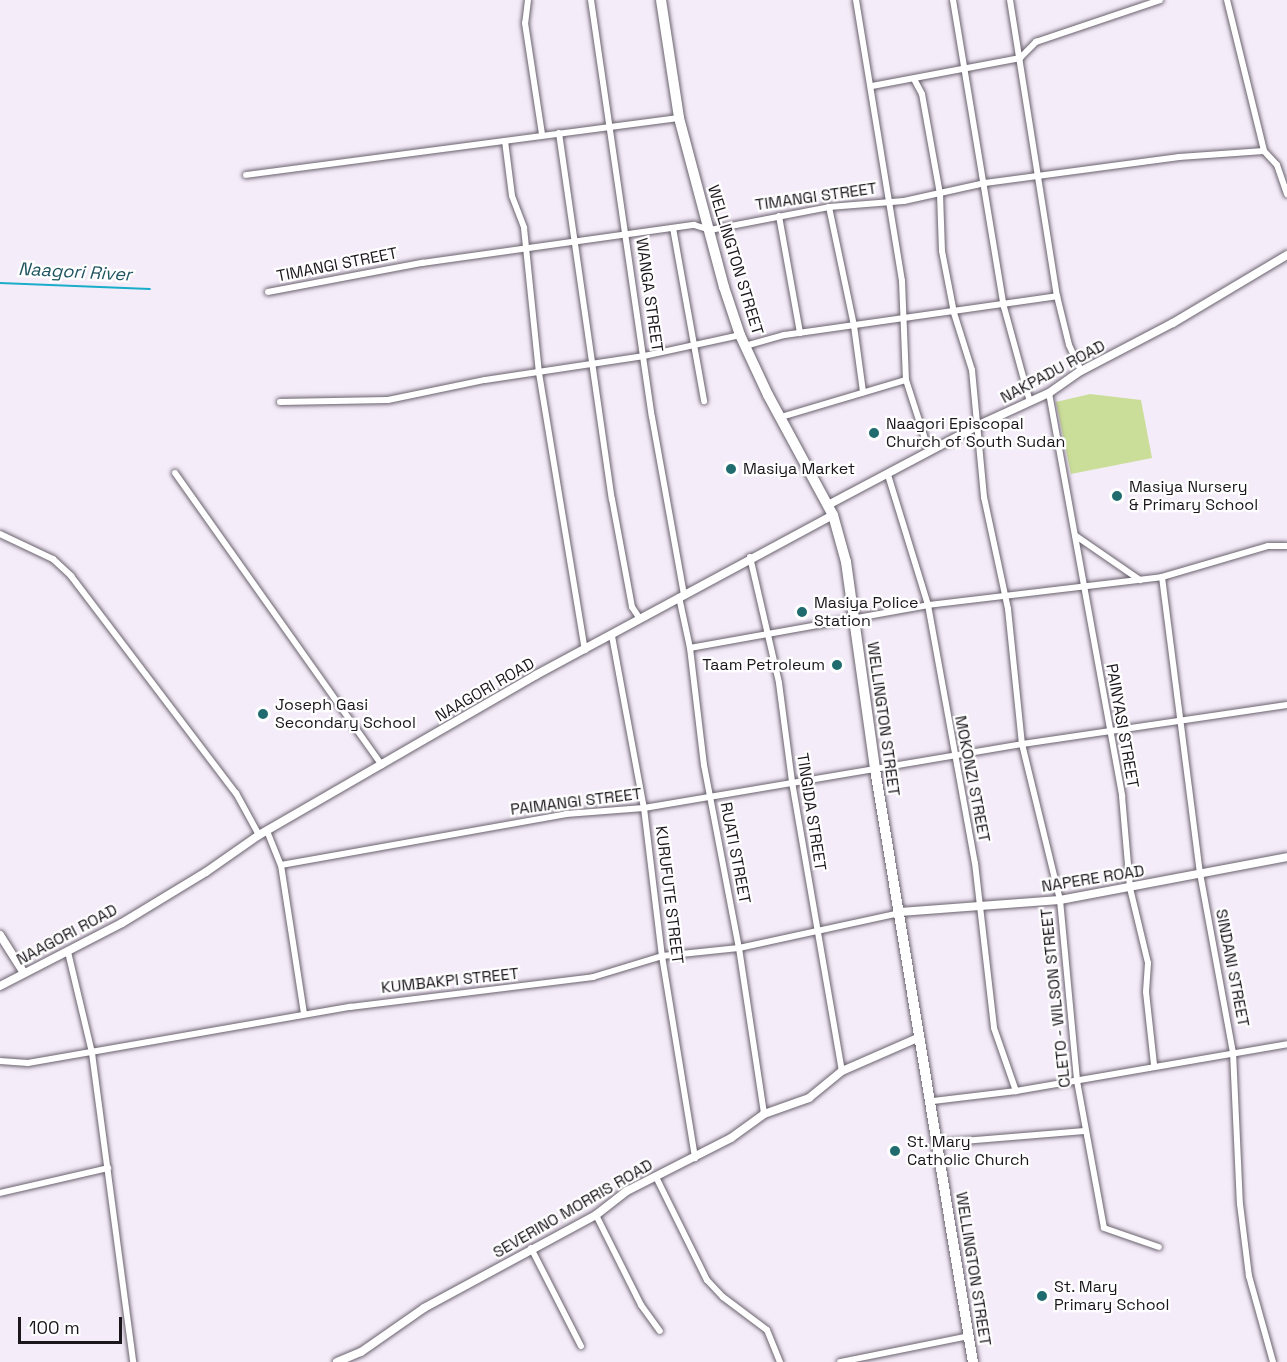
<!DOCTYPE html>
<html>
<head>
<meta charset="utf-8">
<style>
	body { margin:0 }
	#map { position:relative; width:1287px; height:1362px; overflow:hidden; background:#f5ecf9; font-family:"Space Grotesk",sans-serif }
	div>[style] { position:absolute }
	.green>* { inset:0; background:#cbde99 }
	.stream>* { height:2px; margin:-1px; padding:0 1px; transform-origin:1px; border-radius:1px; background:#1aadc9 }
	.roads { filter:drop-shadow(0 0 2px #69626d) drop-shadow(0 0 2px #69626d) }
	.minor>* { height:6px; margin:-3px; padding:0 3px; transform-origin:3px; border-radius:3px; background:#fff }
	.tertiary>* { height:8px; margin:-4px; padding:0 4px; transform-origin:4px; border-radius:4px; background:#fff }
	.primary>* { height:10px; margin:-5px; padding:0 5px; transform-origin:5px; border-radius:5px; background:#fff }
	.dots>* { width:16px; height:16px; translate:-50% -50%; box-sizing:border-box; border:3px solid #fff; border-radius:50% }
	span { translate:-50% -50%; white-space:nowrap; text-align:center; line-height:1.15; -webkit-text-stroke:4.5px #fff; paint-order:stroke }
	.street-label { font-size:16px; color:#1a161b }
	.poi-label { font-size:16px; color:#1a161b }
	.left { translate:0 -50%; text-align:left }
	.right { translate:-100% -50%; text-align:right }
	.water-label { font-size:18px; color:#205662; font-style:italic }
	.scale { position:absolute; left:18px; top:1317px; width:104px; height:27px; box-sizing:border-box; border:3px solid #1a161b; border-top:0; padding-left:8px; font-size:18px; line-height:21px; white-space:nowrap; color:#1a161b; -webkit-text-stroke:4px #fff; paint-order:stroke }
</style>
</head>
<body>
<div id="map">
	<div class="green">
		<div style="clip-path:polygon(1090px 394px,1141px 400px,1152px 458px,1071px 474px,1056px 402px)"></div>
	</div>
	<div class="stream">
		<div style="left:0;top:283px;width:150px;rotate:2.3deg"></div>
	</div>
	<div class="roads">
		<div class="minor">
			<div style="left:528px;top:0;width:23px;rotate:97deg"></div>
			<div style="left:525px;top:23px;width:112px;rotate:81.3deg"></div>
			<div style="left:591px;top:0;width:421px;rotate:81.7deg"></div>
			<div style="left:652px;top:417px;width:180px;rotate:79.8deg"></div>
			<div style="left:856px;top:0;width:285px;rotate:80.7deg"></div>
			<div style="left:902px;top:281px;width:99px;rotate:87.7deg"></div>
			<div style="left:906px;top:380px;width:75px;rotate:72.1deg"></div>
			<div style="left:953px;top:0;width:311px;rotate:80.6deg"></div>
			<div style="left:1004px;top:307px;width:98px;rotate:74.7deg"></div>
			<div style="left:1010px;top:0;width:300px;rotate:81deg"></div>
			<div style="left:1057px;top:296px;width:50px;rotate:76.2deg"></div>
			<div style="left:1069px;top:345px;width:29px;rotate:65deg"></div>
			<div style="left:1227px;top:0;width:155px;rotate:76.2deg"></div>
			<div style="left:1264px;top:151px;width:19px;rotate:47deg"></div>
			<div style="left:1277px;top:165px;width:31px;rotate:71deg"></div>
			<div style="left:914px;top:79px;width:17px;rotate:62deg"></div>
			<div style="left:922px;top:94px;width:102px;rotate:79.8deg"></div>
			<div style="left:940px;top:194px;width:57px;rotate:88deg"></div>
			<div style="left:942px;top:251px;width:63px;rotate:79deg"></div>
			<div style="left:954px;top:313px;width:60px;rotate:72.5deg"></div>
			<div style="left:972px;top:370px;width:128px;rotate:84.6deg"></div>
			<div style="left:984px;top:497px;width:115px;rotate:77.9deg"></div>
			<div style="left:1008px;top:609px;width:136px;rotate:84.1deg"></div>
			<div style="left:1022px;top:744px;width:161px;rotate:76.3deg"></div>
			<div style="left:1060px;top:900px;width:182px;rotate:84.6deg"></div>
			<div style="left:1077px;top:1081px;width:149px;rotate:79.6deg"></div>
			<div style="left:1104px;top:1228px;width:58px;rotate:19.1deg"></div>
			<div style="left:872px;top:86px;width:151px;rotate:-10.7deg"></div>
			<div style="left:1020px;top:58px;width:23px;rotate:-45deg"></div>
			<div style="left:1036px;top:42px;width:131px;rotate:-18.7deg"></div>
			<div style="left:559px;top:133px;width:370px;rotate:81.8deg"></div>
			<div style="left:612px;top:499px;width:110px;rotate:79.5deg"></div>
			<div style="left:632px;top:607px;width:14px;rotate:56deg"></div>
			<div style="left:505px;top:141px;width:55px;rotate:82.7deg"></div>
			<div style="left:512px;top:196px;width:34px;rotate:69deg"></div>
			<div style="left:524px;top:228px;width:146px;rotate:84.1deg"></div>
			<div style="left:539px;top:373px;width:281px;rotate:80.6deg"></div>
			<div style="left:246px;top:175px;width:437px;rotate:-7.5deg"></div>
			<div style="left:829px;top:207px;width:122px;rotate:78.1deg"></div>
			<div style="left:854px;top:326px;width:67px;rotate:82.2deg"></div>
			<div style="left:779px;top:216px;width:119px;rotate:79.8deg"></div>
			<div style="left:673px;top:228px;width:176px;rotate:79.8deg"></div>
			<div style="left:268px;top:292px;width:157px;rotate:-10.7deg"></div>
			<div style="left:422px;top:263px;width:275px;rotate:-8deg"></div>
			<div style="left:694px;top:225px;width:17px;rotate:17deg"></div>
			<div style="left:710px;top:230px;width:121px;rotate:-10.9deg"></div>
			<div style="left:829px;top:207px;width:75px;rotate:-4.6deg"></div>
			<div style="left:904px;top:201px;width:83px;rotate:-12.5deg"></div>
			<div style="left:985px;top:183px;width:196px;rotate:-7.6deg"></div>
			<div style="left:1179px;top:157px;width:85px;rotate:-4deg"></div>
			<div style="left:745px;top:346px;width:41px;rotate:-15.8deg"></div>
			<div style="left:784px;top:335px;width:276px;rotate:-8.1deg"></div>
			<div style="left:1049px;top:393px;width:410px;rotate:79.7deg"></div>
			<div style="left:1122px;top:796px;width:92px;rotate:85deg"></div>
			<div style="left:1130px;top:888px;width:77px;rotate:76.5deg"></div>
			<div style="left:1148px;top:963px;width:29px;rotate:94deg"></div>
			<div style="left:1146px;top:992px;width:73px;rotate:83.7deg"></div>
			<div style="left:280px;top:402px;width:108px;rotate:-1.1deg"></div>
			<div style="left:388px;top:400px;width:99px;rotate:-11.7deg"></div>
			<div style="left:485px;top:380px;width:161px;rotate:-8.6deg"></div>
			<div style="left:644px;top:356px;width:98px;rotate:-12.3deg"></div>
			<div style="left:781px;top:417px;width:130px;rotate:-16.5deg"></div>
			<div style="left:175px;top:473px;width:358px;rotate:54.7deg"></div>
			<div style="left:888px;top:475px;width:136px;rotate:72.9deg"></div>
			<div style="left:928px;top:605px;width:262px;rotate:79.7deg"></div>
			<div style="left:975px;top:863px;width:166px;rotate:83.4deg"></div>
			<div style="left:994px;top:1028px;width:67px;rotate:70.8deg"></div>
			<div style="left:0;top:534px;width:59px;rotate:25.3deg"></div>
			<div style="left:53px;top:559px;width:25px;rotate:43deg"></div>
			<div style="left:71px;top:576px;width:273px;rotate:52.8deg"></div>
			<div style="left:236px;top:793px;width:48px;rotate:61.3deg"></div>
			<div style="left:1076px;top:536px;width:78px;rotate:34.5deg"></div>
			<div style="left:750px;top:557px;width:129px;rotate:77deg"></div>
			<div style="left:779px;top:683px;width:100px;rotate:82.5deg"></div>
			<div style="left:792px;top:782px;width:293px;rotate:80.2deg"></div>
			<div style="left:1162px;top:577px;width:298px;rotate:82.7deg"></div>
			<div style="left:1200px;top:873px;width:182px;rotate:79.6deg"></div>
			<div style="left:1233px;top:1052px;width:152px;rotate:87.4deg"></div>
			<div style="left:1240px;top:1204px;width:73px;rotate:82.9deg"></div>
			<div style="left:1249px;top:1276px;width:89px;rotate:74.4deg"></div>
			<div style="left:679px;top:597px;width:52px;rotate:77.8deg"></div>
			<div style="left:690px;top:648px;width:118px;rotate:83.2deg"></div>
			<div style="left:704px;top:765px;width:186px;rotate:79.2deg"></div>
			<div style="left:739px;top:948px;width:168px;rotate:81.4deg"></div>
			<div style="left:612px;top:636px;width:175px;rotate:79.5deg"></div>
			<div style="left:644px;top:808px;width:149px;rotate:83.1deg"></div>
			<div style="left:662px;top:956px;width:205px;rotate:80.7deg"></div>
			<div style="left:690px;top:648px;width:242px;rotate:-10.2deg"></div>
			<div style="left:928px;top:605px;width:236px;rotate:-6.8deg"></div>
			<div style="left:1162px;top:577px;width:110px;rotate:-16.3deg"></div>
			<div style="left:1268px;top:546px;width:19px"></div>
			<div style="left:267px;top:831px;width:37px;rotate:68deg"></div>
			<div style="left:281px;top:865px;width:151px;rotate:81.2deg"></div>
			<div style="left:281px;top:865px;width:290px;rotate:-10.1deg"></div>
			<div style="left:566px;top:814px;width:78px;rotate:-4.4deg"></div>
			<div style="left:644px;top:808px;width:383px;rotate:-9.6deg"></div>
			<div style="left:1022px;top:744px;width:268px;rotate:-8.4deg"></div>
			<div style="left:68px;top:952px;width:104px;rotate:76.6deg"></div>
			<div style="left:92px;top:1053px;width:312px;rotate:82.4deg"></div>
			<div style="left:0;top:1061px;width:28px;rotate:4deg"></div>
			<div style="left:28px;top:1063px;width:327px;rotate:-9.9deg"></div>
			<div style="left:350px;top:1007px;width:245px;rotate:-7deg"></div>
			<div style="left:593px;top:977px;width:72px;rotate:-16.9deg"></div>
			<div style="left:662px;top:956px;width:77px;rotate:-5.9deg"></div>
			<div style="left:739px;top:948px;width:164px;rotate:-12.3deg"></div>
			<div style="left:933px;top:1101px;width:84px;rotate:-6.9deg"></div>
			<div style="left:1016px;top:1091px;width:275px;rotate:-9.8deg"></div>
			<div style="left:939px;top:1143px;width:146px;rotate:-4.7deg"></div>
			<div style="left:656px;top:1177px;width:115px;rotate:63.7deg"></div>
			<div style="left:707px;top:1280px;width:23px;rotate:47deg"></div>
			<div style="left:723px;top:1297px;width:55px;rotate:36.9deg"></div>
			<div style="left:767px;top:1330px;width:35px;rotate:68deg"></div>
			<div style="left:0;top:1193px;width:111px;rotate:-13deg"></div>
			<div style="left:596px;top:1215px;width:101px;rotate:63.4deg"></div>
			<div style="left:641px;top:1305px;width:32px;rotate:54deg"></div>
			<div style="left:531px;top:1248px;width:110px;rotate:63deg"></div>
			<div style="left:840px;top:1362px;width:132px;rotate:-11.4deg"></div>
		</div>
		<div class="tertiary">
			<div style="left:828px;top:505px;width:171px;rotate:-27.9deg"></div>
			<div style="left:979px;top:425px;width:77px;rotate:-24.6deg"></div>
			<div style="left:1049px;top:393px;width:39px;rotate:-35deg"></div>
			<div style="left:1081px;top:371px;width:104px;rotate:-27.6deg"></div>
			<div style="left:1173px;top:323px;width:133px;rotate:-30.8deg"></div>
			<div style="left:900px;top:912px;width:160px;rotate:-4.3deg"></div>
			<div style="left:1060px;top:900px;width:231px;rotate:-10.7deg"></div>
			<div style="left:0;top:935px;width:45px;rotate:57.7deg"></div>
			<div style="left:0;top:986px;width:137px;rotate:-27.3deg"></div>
			<div style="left:122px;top:923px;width:98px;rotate:-31.3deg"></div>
			<div style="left:206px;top:872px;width:65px;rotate:-34.9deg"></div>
			<div style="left:259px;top:835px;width:320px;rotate:-30deg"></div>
			<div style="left:536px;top:675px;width:337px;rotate:-28.3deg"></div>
			<div style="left:337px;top:1362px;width:26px;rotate:-23deg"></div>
			<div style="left:361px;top:1352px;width:77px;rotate:-34.9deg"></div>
			<div style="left:424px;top:1308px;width:196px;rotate:-28.4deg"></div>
			<div style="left:596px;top:1215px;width:39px;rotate:-38deg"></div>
			<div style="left:627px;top:1191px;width:117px;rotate:-27deg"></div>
			<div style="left:731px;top:1138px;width:41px;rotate:-36deg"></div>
			<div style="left:764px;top:1114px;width:48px;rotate:-19.6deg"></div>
			<div style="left:809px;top:1098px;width:43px;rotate:-39.3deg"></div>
			<div style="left:842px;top:1071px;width:85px;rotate:-23.6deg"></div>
		</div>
		<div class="primary">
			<div style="left:661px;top:0;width:119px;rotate:81.3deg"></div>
			<div style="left:679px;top:118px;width:175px;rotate:75.1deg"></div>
			<div style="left:724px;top:287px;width:51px;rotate:71.6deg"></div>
			<div style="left:740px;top:335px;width:66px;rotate:65deg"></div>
			<div style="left:768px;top:395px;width:136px;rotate:61.6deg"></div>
			<div style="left:833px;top:515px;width:49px;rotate:74.5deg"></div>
			<div style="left:846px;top:562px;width:209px;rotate:82deg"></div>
			<div style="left:875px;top:769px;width:601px;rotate:80.62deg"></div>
		</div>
	</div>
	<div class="dots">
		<div style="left:874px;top:433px;background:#1f6b6e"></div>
		<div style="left:731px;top:469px;background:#1f6b6e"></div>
		<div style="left:1117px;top:496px;background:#1f6b6e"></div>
		<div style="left:802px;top:612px;background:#1f6b6e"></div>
		<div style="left:837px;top:665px;background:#1f6b6e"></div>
		<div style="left:263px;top:714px;background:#1f6b6e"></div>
		<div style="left:895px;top:1151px;background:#1f6b6e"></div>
		<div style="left:1042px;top:1296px;background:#1f6b6e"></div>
	</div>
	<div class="street-label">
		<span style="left:816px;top:197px;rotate:-8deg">TIMANGI STREET</span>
		<span style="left:735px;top:260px;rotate:73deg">WELLINGTON STREET</span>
		<span style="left:337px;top:265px;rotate:-11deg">TIMANGI STREET</span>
		<span style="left:649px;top:295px;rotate:82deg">WANGA STREET</span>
		<span style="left:1053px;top:372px;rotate:-28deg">NAKPADU ROAD</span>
		<span style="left:485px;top:690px;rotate:-30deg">NAAGORI ROAD</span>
		<span style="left:883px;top:719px;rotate:82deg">WELLINGTON STREET</span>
		<span style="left:1122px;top:726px;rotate:80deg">PAINYASI STREET</span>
		<span style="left:972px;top:779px;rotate:79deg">MOKONZI STREET</span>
		<span style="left:576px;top:802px;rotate:-7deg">PAIMANGI STREET</span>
		<span style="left:811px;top:812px;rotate:81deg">TINGIDA STREET</span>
		<span style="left:735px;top:853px;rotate:79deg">RUATI STREET</span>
		<span style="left:1093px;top:879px;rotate:-9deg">NAPERE ROAD</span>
		<span style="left:669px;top:895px;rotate:83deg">KURUFUTE STREET</span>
		<span style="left:67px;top:935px;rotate:-28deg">NAAGORI ROAD</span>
		<span style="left:1232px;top:968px;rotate:79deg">SINDANI STREET</span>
		<span style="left:450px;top:981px;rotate:-6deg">KUMBAKPI STREET</span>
		<span style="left:1056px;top:998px;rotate:-96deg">CLETO - WILSON STREET</span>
		<span style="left:573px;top:1209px;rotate:-30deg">SEVERINO MORRIS ROAD</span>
		<span style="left:973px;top:1269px;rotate:81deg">WELLINGTON STREET</span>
	</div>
	<div class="poi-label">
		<span class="left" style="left:886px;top:433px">Naagori Episcopal<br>Church of South Sudan</span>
		<span class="left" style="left:743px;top:469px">Masiya Market</span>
		<span class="left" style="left:1129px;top:496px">Masiya Nursery<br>&amp; Primary School</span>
		<span class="left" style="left:814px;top:612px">Masiya Police<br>Station</span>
		<span class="right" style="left:825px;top:665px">Taam Petroleum</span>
		<span class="left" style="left:275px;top:714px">Joseph Gasi<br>Secondary School</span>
		<span class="left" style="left:907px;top:1151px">St. Mary<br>Catholic Church</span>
		<span class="left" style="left:1054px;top:1296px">St. Mary<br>Primary School</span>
	</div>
	<div class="water-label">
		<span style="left:75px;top:272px;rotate:3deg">Naagori River</span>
	</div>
	<div class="scale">100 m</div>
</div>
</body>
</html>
